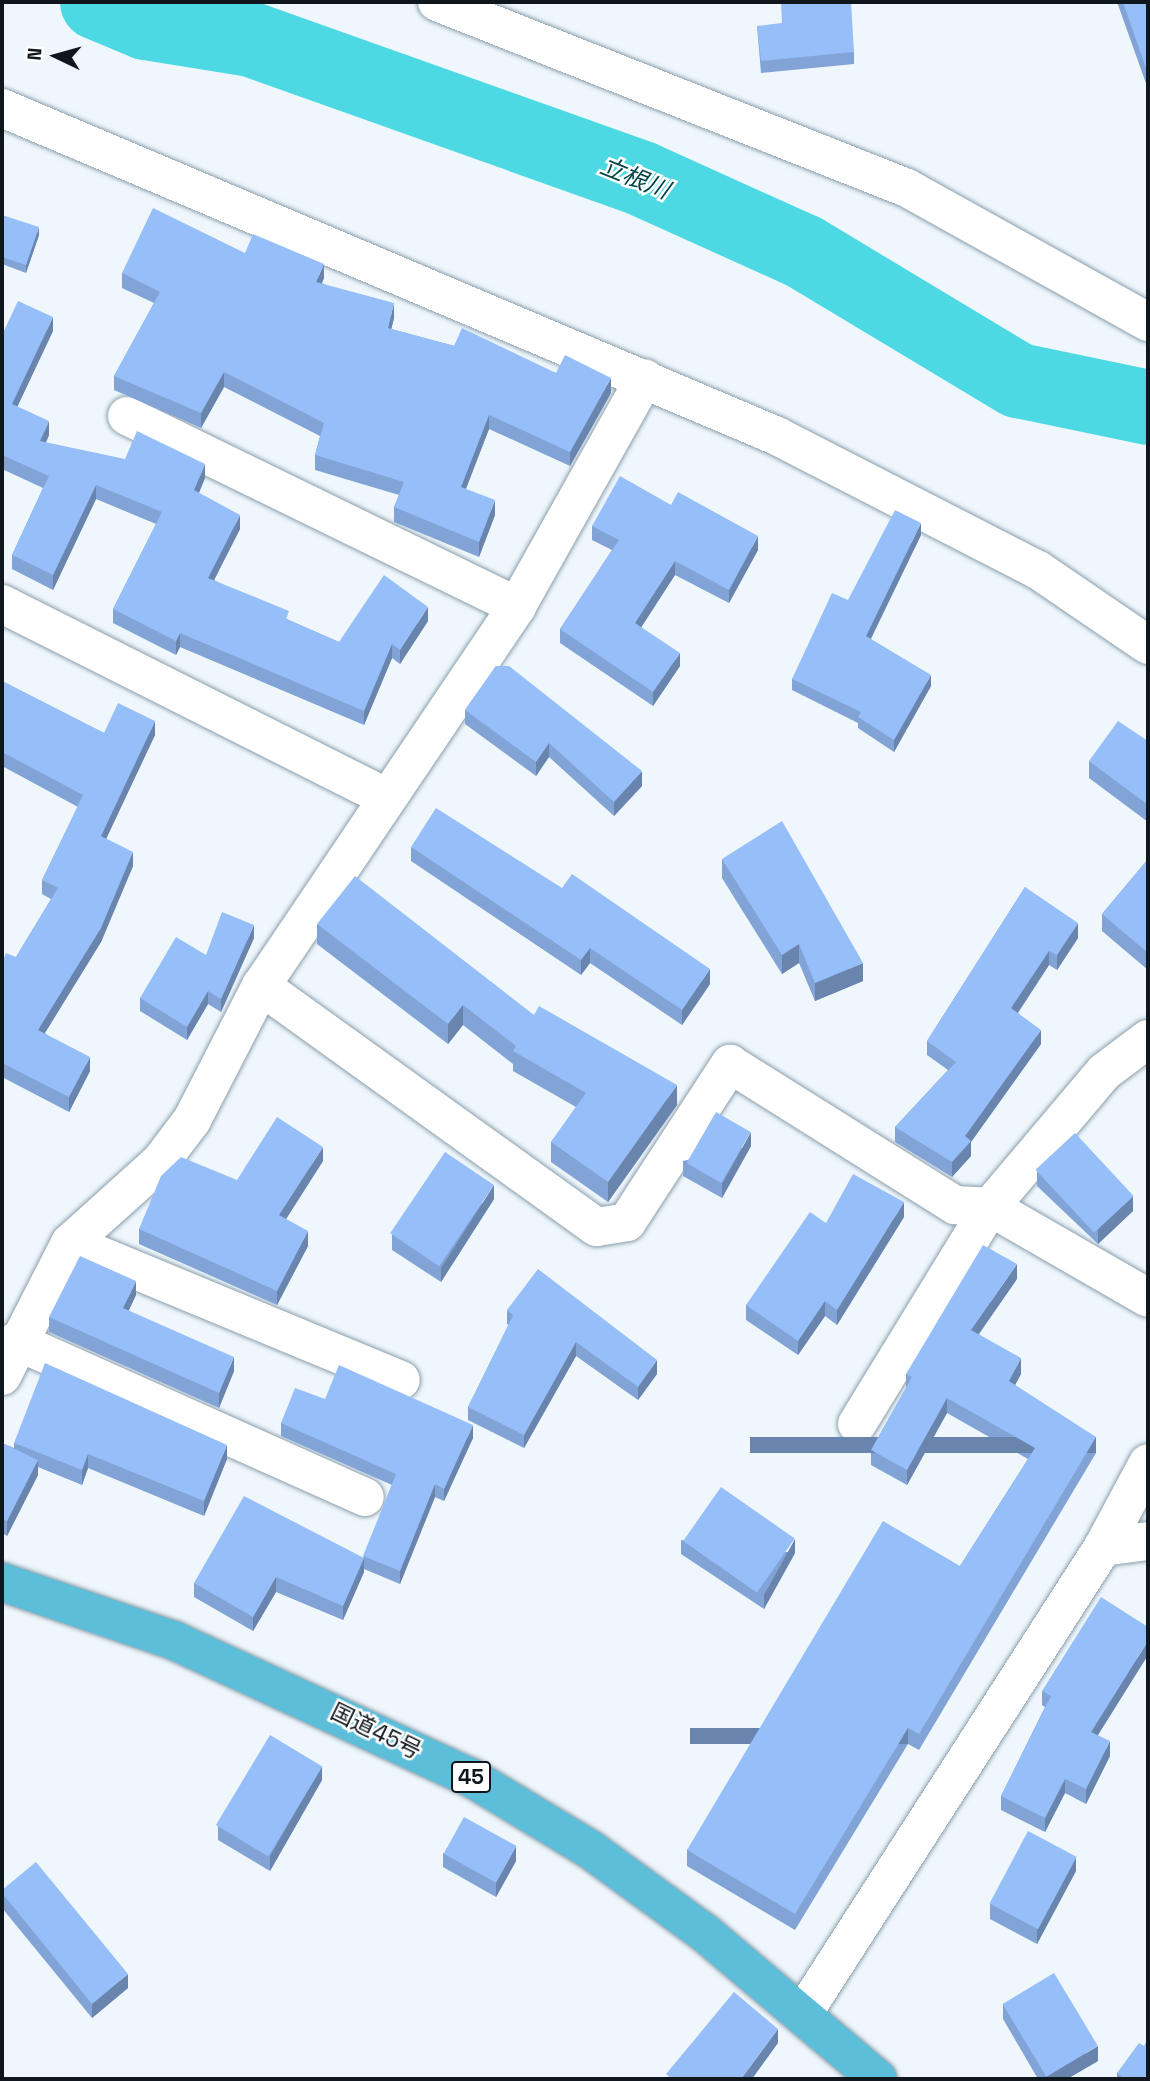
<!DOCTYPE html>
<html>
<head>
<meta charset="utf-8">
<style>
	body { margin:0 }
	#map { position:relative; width:1150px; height:2081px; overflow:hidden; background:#eff7fd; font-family:"Space Grotesk","Noto Sans JP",sans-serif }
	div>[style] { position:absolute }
	.river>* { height:75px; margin:-37.5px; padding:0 37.5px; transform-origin:37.5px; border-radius:37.5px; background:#4dd9e3 }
	.roads { filter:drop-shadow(0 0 2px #8b9eab) drop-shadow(0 0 2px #8b9eab) }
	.minor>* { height:38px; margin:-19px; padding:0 19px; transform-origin:19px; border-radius:19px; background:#fff }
	.trunk>* { height:38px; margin:-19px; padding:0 19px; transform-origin:19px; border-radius:19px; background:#5cbed8 }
	.wall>* { inset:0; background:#81a3d6 }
	.shaded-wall>* { inset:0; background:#6985ae; transform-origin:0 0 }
	.building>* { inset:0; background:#96bef9; transform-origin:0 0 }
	span { translate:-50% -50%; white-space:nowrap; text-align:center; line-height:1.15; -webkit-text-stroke:5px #fff; paint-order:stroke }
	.shield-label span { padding:2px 5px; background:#fff; border:2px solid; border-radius:5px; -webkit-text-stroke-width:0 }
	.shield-label { font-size:21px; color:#10171c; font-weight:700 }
	.street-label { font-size:23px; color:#10171c }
	.water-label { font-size:24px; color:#024549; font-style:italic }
	.frame { position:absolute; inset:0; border:4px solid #10171c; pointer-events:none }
	.north { position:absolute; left:21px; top:21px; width:70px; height:70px; -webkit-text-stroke:5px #fff; paint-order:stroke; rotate:275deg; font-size:19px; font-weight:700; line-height:28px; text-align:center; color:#10171c }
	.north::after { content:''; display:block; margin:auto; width:24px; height:32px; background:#10171c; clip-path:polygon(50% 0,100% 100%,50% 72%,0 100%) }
</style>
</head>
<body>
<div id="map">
	<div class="river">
		<div style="left:97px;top:2px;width:52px;rotate:22.6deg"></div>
		<div style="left:145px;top:22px;width:107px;rotate:9.1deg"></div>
		<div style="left:251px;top:39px;width:414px;rotate:19.6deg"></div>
		<div style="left:641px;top:178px;width:178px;rotate:24.3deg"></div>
		<div style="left:803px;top:251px;width:251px;rotate:31deg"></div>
		<div style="left:1018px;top:380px;width:133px;rotate:11.7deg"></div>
	</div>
	<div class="roads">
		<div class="minor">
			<div style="left:437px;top:2px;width:505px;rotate:21.59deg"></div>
			<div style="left:907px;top:188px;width:276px;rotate:29.1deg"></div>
			<div style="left:2px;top:108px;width:842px;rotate:22.94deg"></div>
			<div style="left:777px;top:436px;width:293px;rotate:27.2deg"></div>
			<div style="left:1038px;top:570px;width:133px;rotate:34.3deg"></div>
			<div style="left:127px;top:416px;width:434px;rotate:26deg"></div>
			<div style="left:2px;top:604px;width:431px;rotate:26.7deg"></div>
			<div style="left:261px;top:986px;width:413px;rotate:35.7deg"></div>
			<div style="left:597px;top:1227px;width:30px;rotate:-9deg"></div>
			<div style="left:627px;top:1222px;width:189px;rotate:-56.9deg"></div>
			<div style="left:730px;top:1064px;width:266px;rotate:32.1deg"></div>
			<div style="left:955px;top:1205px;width:35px;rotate:3deg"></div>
			<div style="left:990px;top:1207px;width:182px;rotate:29.9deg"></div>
			<div style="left:70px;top:1243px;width:358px;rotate:22.5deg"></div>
			<div style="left:16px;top:1341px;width:382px;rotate:24.1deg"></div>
			<div style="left:2px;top:1376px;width:149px;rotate:-62.9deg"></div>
			<div style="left:70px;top:1243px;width:122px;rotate:-42deg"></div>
			<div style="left:161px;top:1161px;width:51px;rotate:-52.9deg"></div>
			<div style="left:192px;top:1120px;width:151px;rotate:-62.8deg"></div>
			<div style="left:261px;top:986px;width:458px;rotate:-56deg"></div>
			<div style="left:517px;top:606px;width:261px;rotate:-60.7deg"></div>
			<div style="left:857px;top:1424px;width:255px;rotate:-58.5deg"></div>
			<div style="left:990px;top:1207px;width:177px;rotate:-49.8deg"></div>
			<div style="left:1104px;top:1072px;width:55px;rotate:-36.9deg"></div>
			<div style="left:1103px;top:1547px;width:95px;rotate:-61.8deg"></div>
			<div style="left:804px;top:2012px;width:553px;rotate:-57.26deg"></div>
			<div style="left:1103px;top:1547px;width:45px;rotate:-7.6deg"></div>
		</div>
		<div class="trunk">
			<div style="left:2px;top:1582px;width:183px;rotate:18.8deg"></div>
			<div style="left:175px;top:1641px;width:327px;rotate:24.8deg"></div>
			<div style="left:472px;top:1778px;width:139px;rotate:31.2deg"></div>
			<div style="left:591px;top:1850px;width:141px;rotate:36.1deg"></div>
			<div style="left:705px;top:1933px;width:226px;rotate:40.2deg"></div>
		</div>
	</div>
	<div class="wall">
		<div style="clip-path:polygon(1117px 2px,1148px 2px,1148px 89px)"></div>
		<div style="clip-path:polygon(757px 26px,854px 52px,854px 64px,761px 73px)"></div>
		<div style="clip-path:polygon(2px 215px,39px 235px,26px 273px,2px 264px)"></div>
		<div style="clip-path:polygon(245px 253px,324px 278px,322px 283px,394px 318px,391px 329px,556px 373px,611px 393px,570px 466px,489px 429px,466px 489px,495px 515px,479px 557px,394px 522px,394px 507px,399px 495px,315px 470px,315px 455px,320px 436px,224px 387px,201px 428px,114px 390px,114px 376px,154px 303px,122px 288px,122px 273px)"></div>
		<div style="clip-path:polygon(53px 331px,17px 407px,49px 435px,46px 443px,205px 478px,199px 493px,240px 529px,214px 580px,289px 620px,339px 642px,428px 621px,400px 664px,392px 658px,364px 725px,180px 647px,176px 655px,113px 623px,113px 609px,156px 524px,96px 499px,53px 590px,12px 569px,12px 555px,43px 488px,2px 469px,2px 335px)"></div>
		<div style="clip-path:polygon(671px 505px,758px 550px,729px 603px,675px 575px,641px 627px,680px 666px,653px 706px,560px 643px,560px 629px,612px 550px,592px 540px,592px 526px)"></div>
		<div style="clip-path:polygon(921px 535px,871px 639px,931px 686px,894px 752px,858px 728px,858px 723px,792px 690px,792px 679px,848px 600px)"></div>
		<div style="clip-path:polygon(496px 666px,642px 786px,614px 816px,549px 757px,536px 776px,465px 724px,465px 710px)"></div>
		<div style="clip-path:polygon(2px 681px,104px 733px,155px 735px,106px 838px,133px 866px,101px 942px,45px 1033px,90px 1071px,69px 1112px,2px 1077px,2px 963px,16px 957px,51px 899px,42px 894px,42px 880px,78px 807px,2px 766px)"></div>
		<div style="clip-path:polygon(1148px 741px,1148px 822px,1089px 778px,1089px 761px)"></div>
		<div style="clip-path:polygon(411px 847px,710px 984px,682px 1025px,590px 963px,581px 975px,411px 861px)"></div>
		<div style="clip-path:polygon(722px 859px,863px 981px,815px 1001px,799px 963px,782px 974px,722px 878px)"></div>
		<div style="clip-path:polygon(1148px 859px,1148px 970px,1102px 931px,1102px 914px)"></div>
		<div style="clip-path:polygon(1025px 887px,1078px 938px,1057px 970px,1049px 965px,1018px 1013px,1041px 1044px,971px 1142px,971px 1156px,952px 1177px,895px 1142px,895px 1127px,948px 1070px,927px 1055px,927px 1041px)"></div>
		<div style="clip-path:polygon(317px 924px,534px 1015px,677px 1105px,608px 1202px,551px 1162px,551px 1142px,576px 1107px,513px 1071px,513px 1064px,463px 1025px,448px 1044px,317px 944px)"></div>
		<div style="clip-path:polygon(254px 938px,221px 1012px,208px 1004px,187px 1040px,140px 1011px,140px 998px,206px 955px)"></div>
		<div style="clip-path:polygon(751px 1146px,722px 1198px,683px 1176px,683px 1161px)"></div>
		<div style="clip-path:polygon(323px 1161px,286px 1219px,308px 1246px,277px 1305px,139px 1244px,139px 1229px,237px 1180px)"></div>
		<div style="clip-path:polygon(1037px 1171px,1133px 1211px,1098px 1244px,1037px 1186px)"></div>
		<div style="clip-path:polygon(494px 1199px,441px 1282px,392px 1250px,392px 1235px)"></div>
		<div style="clip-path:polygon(904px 1217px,837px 1325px,825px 1316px,798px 1355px,746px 1320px,746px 1305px,826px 1223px)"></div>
		<div style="clip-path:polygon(1017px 1279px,979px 1334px,1021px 1374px,1015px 1385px,1096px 1453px,919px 1750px,908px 1744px,795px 1930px,687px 1866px,687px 1850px,960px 1566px,1028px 1459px,947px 1413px,907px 1485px,871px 1465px,871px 1450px,906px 1388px,906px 1374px)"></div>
		<div style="clip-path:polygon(136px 1295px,128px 1311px,234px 1371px,219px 1408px,49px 1332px,49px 1317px)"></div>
		<div style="clip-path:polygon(507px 1310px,657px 1374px,638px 1400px,576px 1356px,524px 1448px,468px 1420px,468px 1407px,509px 1325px,507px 1324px)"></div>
		<div style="clip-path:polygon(325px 1399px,473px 1438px,444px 1501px,435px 1497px,400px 1584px,364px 1569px,364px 1572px,343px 1620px,276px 1592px,253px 1631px,194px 1597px,194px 1583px,363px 1558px,392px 1485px,281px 1436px,281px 1423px)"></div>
		<div style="clip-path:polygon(2px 1443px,14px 1448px,14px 1443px,227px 1459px,204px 1516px,88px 1468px,82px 1485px,38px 1467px,38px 1475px,7px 1536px,2px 1533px)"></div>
		<div style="clip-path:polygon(681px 1540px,795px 1553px,764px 1609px,681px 1554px)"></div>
		<div style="clip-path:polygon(1148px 1655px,1098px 1735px,1110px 1756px,1086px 1804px,1065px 1793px,1045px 1832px,1001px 1810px,1001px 1796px,1045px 1707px,1042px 1705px,1042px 1691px)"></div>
		<div style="clip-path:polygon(322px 1780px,270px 1871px,218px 1840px,218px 1826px)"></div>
		<div style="clip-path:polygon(443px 1853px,516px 1861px,496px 1897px,443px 1867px)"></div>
		<div style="clip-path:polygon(1076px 1871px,1037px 1944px,990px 1919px,990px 1904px)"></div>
		<div style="clip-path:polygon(2px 1890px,128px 1988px,92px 2018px,2px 1908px)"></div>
		<div style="clip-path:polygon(1003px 2004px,1098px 2061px,1067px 2079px,1038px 2079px,1003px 2019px)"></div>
		<div style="clip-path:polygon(1144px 2046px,1148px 2079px,1117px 2079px,1117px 2073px)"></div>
	</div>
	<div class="shaded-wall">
		<div style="clip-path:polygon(39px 227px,39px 235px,26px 273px,26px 265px)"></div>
		<div style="clip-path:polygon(324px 264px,324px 278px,316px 296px,316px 282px)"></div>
		<div style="clip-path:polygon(394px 303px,394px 318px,388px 343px,388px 328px)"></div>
		<div style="clip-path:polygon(53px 317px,53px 331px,12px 418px,12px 404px)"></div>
		<div style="clip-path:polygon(224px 372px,224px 387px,201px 428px,201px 413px)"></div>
		<div style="clip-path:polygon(611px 378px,611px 393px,570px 466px,570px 452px)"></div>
		<div style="clip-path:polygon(489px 415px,489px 429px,461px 501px,461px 487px)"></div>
		<div style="clip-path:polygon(49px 421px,49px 435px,40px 455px,40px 441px)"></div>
		<div style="clip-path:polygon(205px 464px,205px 478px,194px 504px,194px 490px)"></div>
		<div style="clip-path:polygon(96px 485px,96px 499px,53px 590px,53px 575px)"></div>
		<div style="clip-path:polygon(495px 500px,495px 515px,479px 557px,479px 542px)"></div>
		<div style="clip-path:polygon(240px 515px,240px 529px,208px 592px,208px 578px)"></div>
		<div style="clip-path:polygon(921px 523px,921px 535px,866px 648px,866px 636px)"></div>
		<div style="clip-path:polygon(758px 536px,758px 550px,729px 603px,729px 590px)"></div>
		<div style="clip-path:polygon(675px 561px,675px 575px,635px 637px,635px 623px)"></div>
		<div style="clip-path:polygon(428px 607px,428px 621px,400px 664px,400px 650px)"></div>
		<div style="clip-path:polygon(180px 633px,180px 647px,176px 655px,176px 641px)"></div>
		<div style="clip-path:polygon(392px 644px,392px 658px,364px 725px,364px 711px)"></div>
		<div style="clip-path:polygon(680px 653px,680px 666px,653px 706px,653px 692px)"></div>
		<div style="clip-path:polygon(931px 675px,931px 686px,894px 752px,894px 740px)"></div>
		<div style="clip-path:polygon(155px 721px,155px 735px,101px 850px,101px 836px)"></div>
		<div style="clip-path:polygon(549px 743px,549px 757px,536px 776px,536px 762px)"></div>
		<div style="clip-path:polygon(642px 771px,642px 786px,614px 816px,614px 802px)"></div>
		<div style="clip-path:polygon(133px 852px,133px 866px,101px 942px,38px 1044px,38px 1030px)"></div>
		<div style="clip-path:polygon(1078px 923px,1078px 938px,1057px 970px,1057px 955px)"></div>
		<div style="clip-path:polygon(254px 925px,254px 938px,221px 1012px,221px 999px)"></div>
		<div style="clip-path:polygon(799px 944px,799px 963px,782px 974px,782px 955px)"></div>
		<div style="clip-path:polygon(590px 948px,590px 963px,581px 975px,581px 960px)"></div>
		<div style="clip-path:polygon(1049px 951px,1049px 965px,1011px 1023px,1011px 1008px)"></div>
		<div style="clip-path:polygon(863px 963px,863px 981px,815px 1001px,815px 983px)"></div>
		<div style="clip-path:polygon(710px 969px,710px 984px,682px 1025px,682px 1010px)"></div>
		<div style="clip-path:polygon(208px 991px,208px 1004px,187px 1040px,187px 1027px)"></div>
		<div style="clip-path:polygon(463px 1005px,463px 1025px,448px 1044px,448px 1024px)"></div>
		<div style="clip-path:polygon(1041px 1030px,1041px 1044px,971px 1142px,971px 1156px,952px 1177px,952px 1162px,965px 1136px)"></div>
		<div style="clip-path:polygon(90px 1057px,90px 1071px,69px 1112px,69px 1097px)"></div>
		<div style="clip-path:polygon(677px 1085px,677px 1105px,608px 1202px,608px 1182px)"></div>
		<div style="clip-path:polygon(751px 1132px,751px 1146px,722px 1198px,722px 1184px)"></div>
		<div style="clip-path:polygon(323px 1147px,323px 1161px,279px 1230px,279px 1215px)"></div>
		<div style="clip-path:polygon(494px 1185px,494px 1199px,441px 1282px,441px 1268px)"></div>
		<div style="clip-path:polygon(1133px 1196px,1133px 1211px,1098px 1244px,1098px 1229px)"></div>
		<div style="clip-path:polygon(904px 1202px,904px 1217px,837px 1325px,837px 1310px)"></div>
		<div style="clip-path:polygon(308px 1231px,308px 1246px,277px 1305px,277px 1291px)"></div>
		<div style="clip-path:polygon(1017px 1264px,1017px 1279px,971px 1345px,971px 1330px)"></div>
		<div style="clip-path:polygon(136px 1281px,136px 1295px,123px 1323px,123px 1308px)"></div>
		<div style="clip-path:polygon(825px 1301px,825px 1316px,798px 1355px,798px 1341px)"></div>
		<div style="clip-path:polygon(576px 1342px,576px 1356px,524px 1448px,524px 1435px)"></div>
		<div style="clip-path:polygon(234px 1357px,234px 1371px,219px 1408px,219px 1393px)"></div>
		<div style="clip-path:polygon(1021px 1358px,1021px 1374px,1009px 1396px,1009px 1381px)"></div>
		<div style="clip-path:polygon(657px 1360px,657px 1374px,638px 1400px,638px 1387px)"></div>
		<div style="clip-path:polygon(947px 1398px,947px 1413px,907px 1485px,907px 1470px)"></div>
		<div style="clip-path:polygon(473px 1425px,473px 1438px,444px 1501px,444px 1489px)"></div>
		<div style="left:1096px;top:1437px;width:16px;height:346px;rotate:90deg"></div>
		<div style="clip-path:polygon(227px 1445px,227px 1459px,204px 1516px,204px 1501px)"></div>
		<div style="clip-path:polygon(88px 1454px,88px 1468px,82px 1485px,82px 1470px)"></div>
		<div style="clip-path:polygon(38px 1460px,38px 1475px,7px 1536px,7px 1521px)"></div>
		<div style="clip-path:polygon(435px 1484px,435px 1497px,400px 1584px,400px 1571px)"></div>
		<div style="clip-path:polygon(795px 1539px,795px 1553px,764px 1609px,764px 1595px)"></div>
		<div style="clip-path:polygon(364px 1558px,364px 1572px,343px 1620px,343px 1606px)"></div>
		<div style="clip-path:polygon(276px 1577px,276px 1592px,253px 1631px,253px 1617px)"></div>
		<div style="clip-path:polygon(1148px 1641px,1148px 1655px,1091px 1746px,1091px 1732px)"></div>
		<div style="left:908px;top:1728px;width:16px;height:218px;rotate:90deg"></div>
		<div style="clip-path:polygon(1110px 1741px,1110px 1756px,1086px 1804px,1086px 1789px)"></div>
		<div style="clip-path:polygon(322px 1766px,322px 1780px,270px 1871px,270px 1856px)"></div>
		<div style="clip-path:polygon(1065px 1779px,1065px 1793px,1045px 1832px,1045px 1818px)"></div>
		<div style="clip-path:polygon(516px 1846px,516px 1861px,496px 1897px,496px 1882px)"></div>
		<div style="clip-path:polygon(1076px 1857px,1076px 1871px,1037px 1944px,1037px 1930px)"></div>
		<div style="clip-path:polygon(128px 1974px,128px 1988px,92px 2018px,92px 2004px)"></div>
		<div style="clip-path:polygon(778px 2029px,778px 2043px,752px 2079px,741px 2079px)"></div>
		<div style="clip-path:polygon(1098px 2046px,1098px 2061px,1067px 2079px,1046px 2079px,1046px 2077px)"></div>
	</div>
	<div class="building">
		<div style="clip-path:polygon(781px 2px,851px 2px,854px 52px,761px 61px,757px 26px,782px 23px)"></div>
		<div style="clip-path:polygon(1123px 2px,1148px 2px,1148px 74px)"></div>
		<div style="clip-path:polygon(153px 208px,245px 253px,253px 234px,324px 264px,316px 282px,394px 303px,388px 328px,454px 346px,462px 328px,556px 373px,565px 355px,611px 378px,570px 452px,489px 415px,461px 487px,495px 500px,479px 542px,394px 507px,404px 482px,315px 455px,324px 423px,224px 372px,201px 413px,114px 376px,160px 292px,122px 273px)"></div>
		<div style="clip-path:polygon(2px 215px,39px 227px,26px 265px,2px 257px)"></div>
		<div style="clip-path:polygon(18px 301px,53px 317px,12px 404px,49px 421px,40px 441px,125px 459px,137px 431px,205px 464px,194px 490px,240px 515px,208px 578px,289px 611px,286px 619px,339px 642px,384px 575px,428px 607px,400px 650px,392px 644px,364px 711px,180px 633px,176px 641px,113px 609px,162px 512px,96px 485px,53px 575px,12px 555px,49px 476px,2px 455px,2px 335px)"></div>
		<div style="clip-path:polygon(620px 476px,671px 505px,678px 492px,758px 536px,729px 590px,675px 561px,635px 623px,680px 653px,653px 692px,560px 629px,619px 540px,592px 526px)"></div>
		<div style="clip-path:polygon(895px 510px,921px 523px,866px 636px,931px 675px,894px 740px,858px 717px,861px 712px,792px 679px,832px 593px,848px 600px)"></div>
		<div style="clip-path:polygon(496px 666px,509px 666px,642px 771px,614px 802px,549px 743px,536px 762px,465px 710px)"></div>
		<div style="clip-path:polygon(2px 681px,104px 733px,118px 703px,155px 721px,101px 836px,133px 852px,101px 928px,38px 1030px,90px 1057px,69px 1097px,2px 1063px,2px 963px,6px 953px,16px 957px,58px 888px,42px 880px,83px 795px,2px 752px)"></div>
		<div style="clip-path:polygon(1118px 721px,1148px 741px,1148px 805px,1089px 761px)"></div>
		<div style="clip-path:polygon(436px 808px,562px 888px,572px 874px,710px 969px,682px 1010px,590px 948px,581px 960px,411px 847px)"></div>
		<div style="clip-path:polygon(782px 821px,863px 963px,815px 983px,799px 944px,782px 955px,722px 859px)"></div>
		<div style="clip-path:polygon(1148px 859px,1148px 953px,1102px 914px)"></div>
		<div style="clip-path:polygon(355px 876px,534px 1015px,539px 1006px,677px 1085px,608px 1182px,551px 1142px,586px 1093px,513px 1051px,516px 1046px,463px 1005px,448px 1024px,317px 924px)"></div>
		<div style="clip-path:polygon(1025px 887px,1078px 923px,1057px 955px,1049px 951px,1011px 1008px,1041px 1030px,965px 1136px,971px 1141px,952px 1162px,895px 1127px,956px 1062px,927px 1041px)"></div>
		<div style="clip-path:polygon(222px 912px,254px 925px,221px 999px,208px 991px,187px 1027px,140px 998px,176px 937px,206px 955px)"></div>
		<div style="left:716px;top:1112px;width:40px;height:59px;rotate:30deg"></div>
		<div style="clip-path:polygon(277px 1117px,323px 1147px,279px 1215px,308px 1231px,277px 1291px,139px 1229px,161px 1176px,181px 1157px,237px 1180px)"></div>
		<div style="left:1075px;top:1133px;width:86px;height:54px;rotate:47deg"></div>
		<div style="left:445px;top:1152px;width:59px;height:98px;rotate:34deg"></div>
		<div style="clip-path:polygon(853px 1174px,904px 1202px,837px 1310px,825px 1301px,798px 1341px,746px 1305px,810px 1212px,826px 1223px)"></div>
		<div style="clip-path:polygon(983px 1245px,1017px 1264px,971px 1330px,1021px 1358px,1009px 1381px,1096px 1437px,919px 1734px,908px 1728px,795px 1914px,687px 1850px,883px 1521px,960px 1566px,1035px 1448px,947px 1398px,907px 1470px,871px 1450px,912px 1377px,906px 1374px)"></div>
		<div style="clip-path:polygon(80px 1256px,136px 1281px,123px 1308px,234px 1357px,219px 1393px,49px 1317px)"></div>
		<div style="clip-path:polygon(538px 1269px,657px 1360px,638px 1387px,576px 1342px,524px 1435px,468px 1407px,513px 1315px,507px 1310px)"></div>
		<div style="clip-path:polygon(45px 1363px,227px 1445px,204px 1501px,88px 1454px,82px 1470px,14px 1443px)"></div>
		<div style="clip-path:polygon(339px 1365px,473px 1425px,444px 1489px,435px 1484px,400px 1571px,363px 1556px,396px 1474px,281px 1423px,295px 1388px,325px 1399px)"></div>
		<div style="clip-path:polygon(2px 1443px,38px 1460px,7px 1521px,2px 1519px)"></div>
		<div style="left:721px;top:1487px;width:90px;height:66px;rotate:35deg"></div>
		<div style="clip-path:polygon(244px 1496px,364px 1558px,343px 1606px,276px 1577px,253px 1617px,194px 1583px)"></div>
		<div style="clip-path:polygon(1101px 1597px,1148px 1627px,1148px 1641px,1091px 1732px,1110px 1741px,1086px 1789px,1065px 1779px,1045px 1818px,1001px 1796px,1051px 1696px,1042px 1691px)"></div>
		<div style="left:270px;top:1735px;width:61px;height:105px;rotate:31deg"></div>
		<div style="left:464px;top:1817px;width:60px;height:42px;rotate:29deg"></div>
		<div style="left:1028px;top:1831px;width:55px;height:82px;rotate:28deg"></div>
		<div style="clip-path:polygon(36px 1862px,128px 1974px,92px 2004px,2px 1893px,2px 1890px)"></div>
		<div style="left:1054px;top:1973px;width:85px;height:60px;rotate:59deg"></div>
		<div style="clip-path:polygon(734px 1992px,778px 2029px,741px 2079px,672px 2079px,666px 2074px)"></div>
		<div style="clip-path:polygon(1148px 2038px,1148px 2079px,1125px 2079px,1117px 2073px,1139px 2043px,1144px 2046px)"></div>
	</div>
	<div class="shield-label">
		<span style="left:471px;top:1777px">45</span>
	</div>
	<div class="street-label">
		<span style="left:376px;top:1731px;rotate:26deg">国道45号</span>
	</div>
	<div class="water-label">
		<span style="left:635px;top:178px;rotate:22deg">立根川</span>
	</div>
	<div class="frame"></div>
	<div class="north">N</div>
</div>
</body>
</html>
